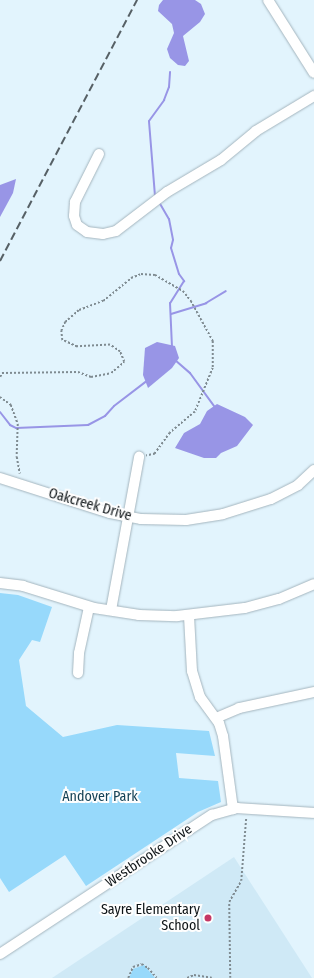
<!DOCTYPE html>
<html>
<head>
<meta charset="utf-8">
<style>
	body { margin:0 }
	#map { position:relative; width:314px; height:978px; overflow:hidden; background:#e2f4fd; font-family:"Fira Sans Condensed",sans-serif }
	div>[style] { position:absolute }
	.built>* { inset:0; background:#cfe9f6 }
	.green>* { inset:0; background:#97d9fb }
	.water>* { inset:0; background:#9895e6 }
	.stream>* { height:2px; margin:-1px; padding:0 1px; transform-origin:1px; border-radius:1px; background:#9895e6 }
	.path>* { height:1.5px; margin-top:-0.75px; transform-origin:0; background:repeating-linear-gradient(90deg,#7f8b91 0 2px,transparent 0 4px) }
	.roads { filter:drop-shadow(0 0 1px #a4b5be) drop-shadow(0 0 1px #a4b5be) }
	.minor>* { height:10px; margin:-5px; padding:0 5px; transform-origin:5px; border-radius:5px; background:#fff }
	.rail>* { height:2px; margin-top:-1px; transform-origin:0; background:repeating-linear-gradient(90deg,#566065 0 8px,transparent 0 12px) }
	.dots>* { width:11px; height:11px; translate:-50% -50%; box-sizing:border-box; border:2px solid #fefefe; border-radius:50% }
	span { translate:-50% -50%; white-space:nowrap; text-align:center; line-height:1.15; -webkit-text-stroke:4px #fefefe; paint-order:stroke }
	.street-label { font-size:14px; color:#0e1417 }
	.park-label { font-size:14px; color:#154256 }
	.poi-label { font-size:14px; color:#0e1417 }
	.right { translate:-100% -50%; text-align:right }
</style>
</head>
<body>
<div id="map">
	<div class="built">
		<div style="clip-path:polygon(234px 857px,312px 978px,52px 978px)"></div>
	</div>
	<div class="green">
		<div style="clip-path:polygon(0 593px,18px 595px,52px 607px,40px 642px,32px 640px,19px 660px,26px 706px,63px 737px,117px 725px,209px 731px,215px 756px,176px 753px,179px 778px,218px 781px,221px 802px,198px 812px,86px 886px,65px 855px,9px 892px,0 878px)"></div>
		<div style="clip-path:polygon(144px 965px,155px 978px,129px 978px,133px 969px)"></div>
	</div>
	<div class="water">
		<div style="clip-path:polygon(163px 0,195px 0,201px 4px,205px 14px,200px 22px,183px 36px,189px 61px,185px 66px,178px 65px,170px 58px,167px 49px,174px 33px,172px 24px,158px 11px,159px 5px)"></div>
		<div style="clip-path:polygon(16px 179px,13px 193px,0 217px,0 185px)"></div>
		<div style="clip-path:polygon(157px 342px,175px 346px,179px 358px,172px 368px,148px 388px,143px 375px,145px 348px)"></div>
		<div style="clip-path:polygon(217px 404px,245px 417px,253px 425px,237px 446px,221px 453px,216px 458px,204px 458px,175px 448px,184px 433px,200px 424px,207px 411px)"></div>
	</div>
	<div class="stream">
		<div style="left:155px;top:196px;width:75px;rotate:-94.6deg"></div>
		<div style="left:149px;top:121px;width:26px;rotate:-54deg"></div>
		<div style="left:164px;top:100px;width:14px;rotate:-69deg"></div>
		<div style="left:169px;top:87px;width:15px;rotate:-86deg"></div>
		<div style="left:159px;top:202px;width:20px;rotate:60deg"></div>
		<div style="left:169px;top:219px;width:21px;rotate:79deg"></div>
		<div style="left:173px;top:240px;width:8px;rotate:104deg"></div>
		<div style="left:171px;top:248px;width:27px;rotate:73deg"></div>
		<div style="left:179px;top:274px;width:9px;rotate:54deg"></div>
		<div style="left:184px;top:281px;width:26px;rotate:122deg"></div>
		<div style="left:170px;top:303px;width:44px;rotate:87.4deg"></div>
		<div style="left:171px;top:314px;width:37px;rotate:-17deg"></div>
		<div style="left:206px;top:303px;width:23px;rotate:-31deg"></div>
		<div style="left:175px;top:360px;width:20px;rotate:41deg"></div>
		<div style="left:190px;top:373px;width:41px;rotate:54deg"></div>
		<div style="left:0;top:412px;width:16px;rotate:52deg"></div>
		<div style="left:10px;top:425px;width:7px;rotate:27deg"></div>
		<div style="left:16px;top:428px;width:72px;rotate:-2.4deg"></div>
		<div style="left:88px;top:425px;width:19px;rotate:-28deg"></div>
		<div style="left:105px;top:416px;width:13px;rotate:-48deg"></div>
		<div style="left:114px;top:406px;width:43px;rotate:-37.4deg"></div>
	</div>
	<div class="path">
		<div style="left:0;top:377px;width:4px;rotate:-63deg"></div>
		<div style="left:2px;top:373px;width:76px;rotate:-0.8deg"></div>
		<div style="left:78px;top:372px;width:14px;rotate:21deg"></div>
		<div style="left:91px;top:377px;width:20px;rotate:-11deg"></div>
		<div style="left:111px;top:373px;width:17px;rotate:-40deg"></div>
		<div style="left:124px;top:362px;width:11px;rotate:-112deg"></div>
		<div style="left:120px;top:352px;width:12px;rotate:-145deg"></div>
		<div style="left:110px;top:345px;width:33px;rotate:177deg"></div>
		<div style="left:77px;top:347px;width:17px;rotate:-155deg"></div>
		<div style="left:62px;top:340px;width:9px;rotate:-96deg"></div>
		<div style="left:61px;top:331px;width:10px;rotate:-66deg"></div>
		<div style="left:65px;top:322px;width:18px;rotate:-41deg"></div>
		<div style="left:79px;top:310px;width:26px;rotate:-21deg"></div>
		<div style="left:103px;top:301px;width:36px;rotate:-39deg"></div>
		<div style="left:131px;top:278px;width:11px;rotate:-22deg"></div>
		<div style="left:141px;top:274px;width:14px;rotate:4deg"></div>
		<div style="left:155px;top:275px;width:32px;rotate:30deg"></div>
		<div style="left:183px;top:291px;width:13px;rotate:51deg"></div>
		<div style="left:191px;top:301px;width:46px;rotate:61.2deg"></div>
		<div style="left:213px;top:341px;width:27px;rotate:90deg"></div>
		<div style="left:213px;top:368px;width:48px;rotate:112.2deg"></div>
		<div style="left:195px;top:412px;width:33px;rotate:140deg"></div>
		<div style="left:170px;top:433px;width:26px;rotate:126deg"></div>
		<div style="left:155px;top:454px;width:9px;rotate:167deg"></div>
		<div style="left:0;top:397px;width:14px;rotate:36deg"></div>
		<div style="left:11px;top:405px;width:20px;rotate:70deg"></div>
		<div style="left:18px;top:424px;width:33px;rotate:92deg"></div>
		<div style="left:17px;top:457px;width:17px;rotate:80deg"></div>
		<div style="left:128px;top:978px;width:12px;rotate:-66deg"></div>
		<div style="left:133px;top:967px;width:9px;rotate:-18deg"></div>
		<div style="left:142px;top:964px;width:7px;rotate:34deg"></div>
		<div style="left:148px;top:968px;width:13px;rotate:48deg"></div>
		<div style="left:187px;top:978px;width:8px;rotate:-23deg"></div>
		<div style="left:194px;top:975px;width:18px;rotate:9deg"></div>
		<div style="left:230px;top:978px;width:76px;rotate:-90.8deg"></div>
		<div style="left:229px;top:902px;width:24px;rotate:-60deg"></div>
		<div style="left:241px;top:881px;width:63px;rotate:-85.5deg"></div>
	</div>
	<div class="roads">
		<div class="minor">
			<div style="left:268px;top:0;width:86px;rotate:57.8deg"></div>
			<div style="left:99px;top:154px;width:54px;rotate:116.6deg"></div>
			<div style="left:75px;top:202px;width:14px;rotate:94deg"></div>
			<div style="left:74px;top:216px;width:9px;rotate:72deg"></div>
			<div style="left:77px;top:225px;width:12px;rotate:35deg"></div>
			<div style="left:87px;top:232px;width:16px;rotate:7deg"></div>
			<div style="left:103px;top:234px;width:13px;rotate:-13deg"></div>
			<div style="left:116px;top:231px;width:64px;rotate:-37.4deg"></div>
			<div style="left:167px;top:192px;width:63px;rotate:-30.7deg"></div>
			<div style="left:221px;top:160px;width:45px;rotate:-39.6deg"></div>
			<div style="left:256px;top:131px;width:68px;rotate:-31.1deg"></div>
			<div style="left:0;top:478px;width:115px;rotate:17.7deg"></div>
			<div style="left:110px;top:513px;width:32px;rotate:11deg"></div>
			<div style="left:141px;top:519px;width:45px;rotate:1.3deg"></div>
			<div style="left:186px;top:520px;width:37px;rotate:-9deg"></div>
			<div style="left:223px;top:514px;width:50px;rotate:-17.4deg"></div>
			<div style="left:271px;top:499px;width:30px;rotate:-27deg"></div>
			<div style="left:298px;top:485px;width:22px;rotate:-43deg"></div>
			<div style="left:0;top:583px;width:23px;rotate:7deg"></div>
			<div style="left:23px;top:586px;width:74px;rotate:17.2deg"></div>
			<div style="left:94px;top:608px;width:46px;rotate:8.8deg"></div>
			<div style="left:139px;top:615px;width:38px;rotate:2deg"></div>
			<div style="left:177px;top:616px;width:68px;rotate:-6.7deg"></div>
			<div style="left:245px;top:608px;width:35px;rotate:-15deg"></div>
			<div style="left:279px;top:599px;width:38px;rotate:-23deg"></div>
			<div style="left:111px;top:610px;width:156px;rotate:-79.6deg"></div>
			<div style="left:189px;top:616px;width:55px;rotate:86.9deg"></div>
			<div style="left:192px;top:671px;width:27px;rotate:73deg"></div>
			<div style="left:200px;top:697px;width:32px;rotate:54deg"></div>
			<div style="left:219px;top:723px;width:14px;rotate:73deg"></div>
			<div style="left:223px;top:736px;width:74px;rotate:82.2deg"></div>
			<div style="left:78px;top:673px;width:20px;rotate:-87deg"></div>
			<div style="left:79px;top:653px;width:47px;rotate:-77.7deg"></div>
			<div style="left:216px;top:718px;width:25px;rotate:-23deg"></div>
			<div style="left:239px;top:708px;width:77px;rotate:-12deg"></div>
			<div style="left:0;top:954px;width:254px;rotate:-33.3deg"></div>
			<div style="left:212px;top:815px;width:26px;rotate:-16deg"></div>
			<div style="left:237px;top:808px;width:77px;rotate:3.7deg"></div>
		</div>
	</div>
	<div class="rail">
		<div style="left:0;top:261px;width:295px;rotate:-62.3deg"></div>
	</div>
	<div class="dots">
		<div style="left:208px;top:918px;background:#c53765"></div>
	</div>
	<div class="street-label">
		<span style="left:90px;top:505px;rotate:16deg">Oakcreek Drive</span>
		<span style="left:149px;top:856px;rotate:-34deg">Westbrooke Drive</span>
	</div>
	<div class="park-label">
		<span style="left:100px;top:797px">Andover Park</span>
	</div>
	<div class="poi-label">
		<span class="right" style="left:200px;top:918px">Sayre Elementary<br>School</span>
	</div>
</div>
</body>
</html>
